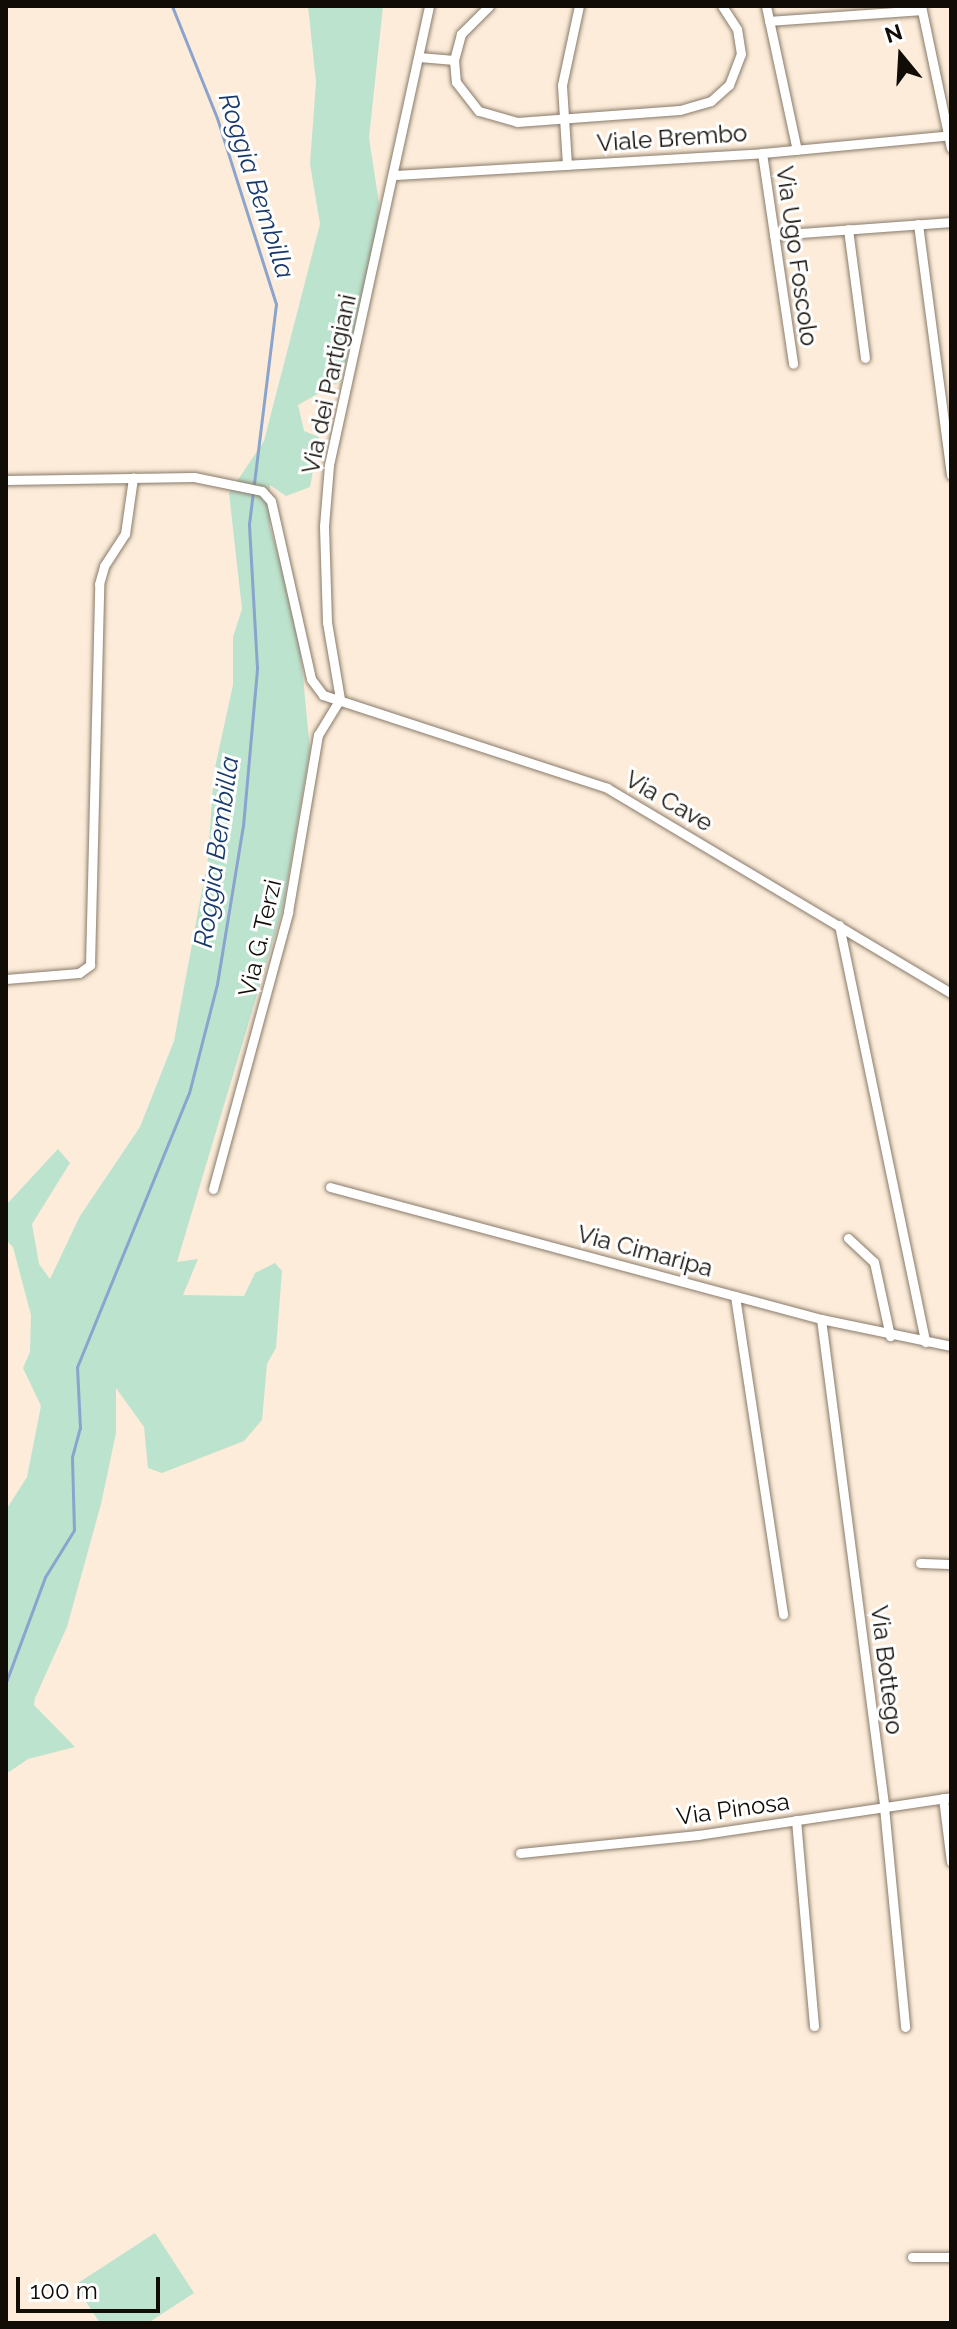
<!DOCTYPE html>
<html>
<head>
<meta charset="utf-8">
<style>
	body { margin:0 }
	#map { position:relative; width:957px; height:2329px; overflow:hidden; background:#fcecd9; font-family:Raleway,sans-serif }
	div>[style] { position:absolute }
	.green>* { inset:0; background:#bce3ce }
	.stream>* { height:3px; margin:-1.5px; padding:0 1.5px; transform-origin:1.5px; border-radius:1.5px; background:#8aa4cd }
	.roads { filter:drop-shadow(0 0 2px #897a6a) drop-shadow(0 0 2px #897a6a) }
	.minor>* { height:9px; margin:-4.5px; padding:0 4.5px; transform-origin:4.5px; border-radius:4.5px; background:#fff }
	span { translate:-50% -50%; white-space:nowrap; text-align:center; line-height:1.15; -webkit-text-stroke:6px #fff; paint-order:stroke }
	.street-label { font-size:24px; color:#110c06 }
	.water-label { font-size:26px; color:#18396c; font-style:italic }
	.frame { position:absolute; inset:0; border:8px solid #110c06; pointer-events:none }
	.north { position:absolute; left:861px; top:16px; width:80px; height:80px; -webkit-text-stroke:6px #fff; paint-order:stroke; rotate:342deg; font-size:22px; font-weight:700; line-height:32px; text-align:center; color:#110c06 }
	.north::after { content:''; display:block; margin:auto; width:28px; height:36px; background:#110c06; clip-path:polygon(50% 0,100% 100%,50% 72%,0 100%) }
	.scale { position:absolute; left:16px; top:2277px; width:144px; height:36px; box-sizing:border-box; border:4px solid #110c06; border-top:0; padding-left:10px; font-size:24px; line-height:28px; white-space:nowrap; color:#110c06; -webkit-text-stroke:6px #fff; paint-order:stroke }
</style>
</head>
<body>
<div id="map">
	<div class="green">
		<div style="clip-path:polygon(308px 6px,383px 6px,369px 138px,379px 203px,375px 249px,341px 381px,298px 405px,304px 431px,319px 437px,310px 487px,286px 496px,270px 485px,270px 527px,298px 625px,310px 750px,283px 908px,177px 1262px,198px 1259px,183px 1295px,244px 1296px,255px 1273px,275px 1263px,282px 1271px,276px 1348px,267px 1364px,262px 1420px,244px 1441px,162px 1473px,148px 1468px,144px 1427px,116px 1388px,116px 1433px,101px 1504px,67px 1627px,35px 1698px,34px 1705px,75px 1747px,28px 1759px,6px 1774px,6px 1510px,27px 1477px,41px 1406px,23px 1368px,30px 1352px,31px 1315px,13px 1247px,6px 1240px,6px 1205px,58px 1149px,70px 1163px,32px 1224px,39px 1264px,50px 1279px,80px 1216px,140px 1127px,174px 1041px,208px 858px,214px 772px,233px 685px,233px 637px,242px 609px,229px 493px,264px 441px,320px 224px,310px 164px,316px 82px)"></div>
		<div style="clip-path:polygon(155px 2233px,194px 2293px,148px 2323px,100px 2323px,75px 2285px)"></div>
	</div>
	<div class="stream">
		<div style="left:6px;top:1682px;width:112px;rotate:-69.6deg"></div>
		<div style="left:45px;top:1577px;width:55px;rotate:-58.3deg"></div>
		<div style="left:74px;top:1530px;width:73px;rotate:-91.6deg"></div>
		<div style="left:72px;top:1457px;width:30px;rotate:-75deg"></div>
		<div style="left:80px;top:1428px;width:61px;rotate:-92.8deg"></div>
		<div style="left:77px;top:1367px;width:296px;rotate:-67.8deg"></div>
		<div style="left:189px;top:1093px;width:113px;rotate:-75.6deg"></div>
		<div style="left:217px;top:984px;width:160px;rotate:-80.7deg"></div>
		<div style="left:243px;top:826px;width:159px;rotate:-84.9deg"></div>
		<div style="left:257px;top:668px;width:144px;rotate:-93.2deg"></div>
		<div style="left:249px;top:524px;width:222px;rotate:-83deg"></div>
		<div style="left:276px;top:304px;width:195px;rotate:-107.6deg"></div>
		<div style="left:217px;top:118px;width:121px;rotate:-111.9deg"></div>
	</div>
	<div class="roads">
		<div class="minor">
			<div style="left:489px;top:6px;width:40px;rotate:135deg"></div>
			<div style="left:461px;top:34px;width:27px;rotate:105deg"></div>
			<div style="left:454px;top:60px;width:22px;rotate:85deg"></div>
			<div style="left:456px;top:82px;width:37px;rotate:52deg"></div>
			<div style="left:479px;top:111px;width:40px;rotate:16deg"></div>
			<div style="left:517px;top:122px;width:163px;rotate:-4.2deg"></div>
			<div style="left:680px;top:110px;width:32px;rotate:-16deg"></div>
			<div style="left:711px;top:101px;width:24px;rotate:-42deg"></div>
			<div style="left:729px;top:85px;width:33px;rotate:-69deg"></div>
			<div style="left:741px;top:54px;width:25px;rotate:-99deg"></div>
			<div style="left:737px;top:29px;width:27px;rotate:-123deg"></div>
			<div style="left:766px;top:6px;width:147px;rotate:77.9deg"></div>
			<div style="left:921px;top:6px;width:145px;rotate:78.1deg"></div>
			<div style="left:769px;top:21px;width:153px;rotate:-4.1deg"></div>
			<div style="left:419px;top:57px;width:35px;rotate:5deg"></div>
			<div style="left:762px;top:153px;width:213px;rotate:81.6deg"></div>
			<div style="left:567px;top:165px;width:80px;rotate:-93.6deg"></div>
			<div style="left:562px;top:85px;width:81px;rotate:-77.9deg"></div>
			<div style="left:396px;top:175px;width:367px;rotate:-3.4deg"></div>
			<div style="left:762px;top:153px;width:190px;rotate:-5.4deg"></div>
			<div style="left:918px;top:224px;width:253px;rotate:82.5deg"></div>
			<div style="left:848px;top:229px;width:130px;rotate:82.5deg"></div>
			<div style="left:774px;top:235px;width:177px;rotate:-4.2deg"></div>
			<div style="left:6px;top:480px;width:188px;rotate:-0.9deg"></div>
			<div style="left:194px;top:477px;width:69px;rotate:11.6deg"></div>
			<div style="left:262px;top:491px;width:13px;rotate:48deg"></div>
			<div style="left:271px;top:501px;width:182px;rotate:77.3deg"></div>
			<div style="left:311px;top:679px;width:20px;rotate:53deg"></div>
			<div style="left:323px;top:695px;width:299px;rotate:18.1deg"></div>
			<div style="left:607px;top:788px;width:400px;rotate:30.8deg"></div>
			<div style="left:340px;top:699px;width:78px;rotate:-99.6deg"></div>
			<div style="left:327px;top:622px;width:96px;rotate:-91.8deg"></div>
			<div style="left:324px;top:526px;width:61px;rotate:-85.3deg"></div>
			<div style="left:329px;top:465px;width:470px;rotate:-77.7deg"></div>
			<div style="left:839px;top:925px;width:426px;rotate:78.3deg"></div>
			<div style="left:6px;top:979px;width:73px;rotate:-4.7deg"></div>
			<div style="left:79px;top:973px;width:14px;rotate:-36deg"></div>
			<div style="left:90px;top:965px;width:381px;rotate:-88.6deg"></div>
			<div style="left:99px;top:584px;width:19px;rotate:-74deg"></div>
			<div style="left:104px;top:566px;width:38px;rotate:-57deg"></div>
			<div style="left:125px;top:534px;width:57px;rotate:-81.9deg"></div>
			<div style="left:330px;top:1187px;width:508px;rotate:15.05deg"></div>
			<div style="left:821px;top:1319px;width:133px;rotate:11.7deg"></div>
			<div style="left:213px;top:1189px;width:287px;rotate:-74.8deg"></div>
			<div style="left:288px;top:912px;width:180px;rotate:-80.4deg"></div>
			<div style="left:318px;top:735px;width:42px;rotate:-58.6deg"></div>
			<div style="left:848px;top:1238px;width:35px;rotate:43deg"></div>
			<div style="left:874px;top:1262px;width:76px;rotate:77.8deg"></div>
			<div style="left:735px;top:1296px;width:322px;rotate:81.4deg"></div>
			<div style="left:821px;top:1319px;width:492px;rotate:82.6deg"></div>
			<div style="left:884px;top:1807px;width:221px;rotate:84.5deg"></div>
			<div style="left:920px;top:1563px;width:31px;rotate:2deg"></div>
			<div style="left:943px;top:1798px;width:64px;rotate:82.9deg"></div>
			<div style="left:796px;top:1820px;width:207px;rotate:85deg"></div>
			<div style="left:520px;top:1853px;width:179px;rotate:-5.8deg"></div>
			<div style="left:698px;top:1835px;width:256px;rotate:-8.5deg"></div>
			<div style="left:912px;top:2257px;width:39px"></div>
		</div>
	</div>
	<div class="street-label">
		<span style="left:672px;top:138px;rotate:-4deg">Viale Brembo</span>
		<span style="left:797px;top:256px;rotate:82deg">Via Ugo Foscolo</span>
		<span style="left:329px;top:384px;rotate:-78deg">Via dei Partigiani</span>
		<span style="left:669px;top:801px;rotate:30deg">Via Cave</span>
		<span style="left:260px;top:938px;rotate:-77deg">Via G. Terzi</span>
		<span style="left:645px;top:1251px;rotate:15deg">Via Cimaripa</span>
		<span style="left:887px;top:1670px;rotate:83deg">Via Bottego</span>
		<span style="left:733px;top:1809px;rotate:-8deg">Via Pinosa</span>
	</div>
	<div class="water-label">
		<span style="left:256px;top:186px;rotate:72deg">Roggia Bembilla</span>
		<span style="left:217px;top:852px;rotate:-82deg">Roggia Bembilla</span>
	</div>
	<div class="frame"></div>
	<div class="north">N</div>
	<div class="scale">100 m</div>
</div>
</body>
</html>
